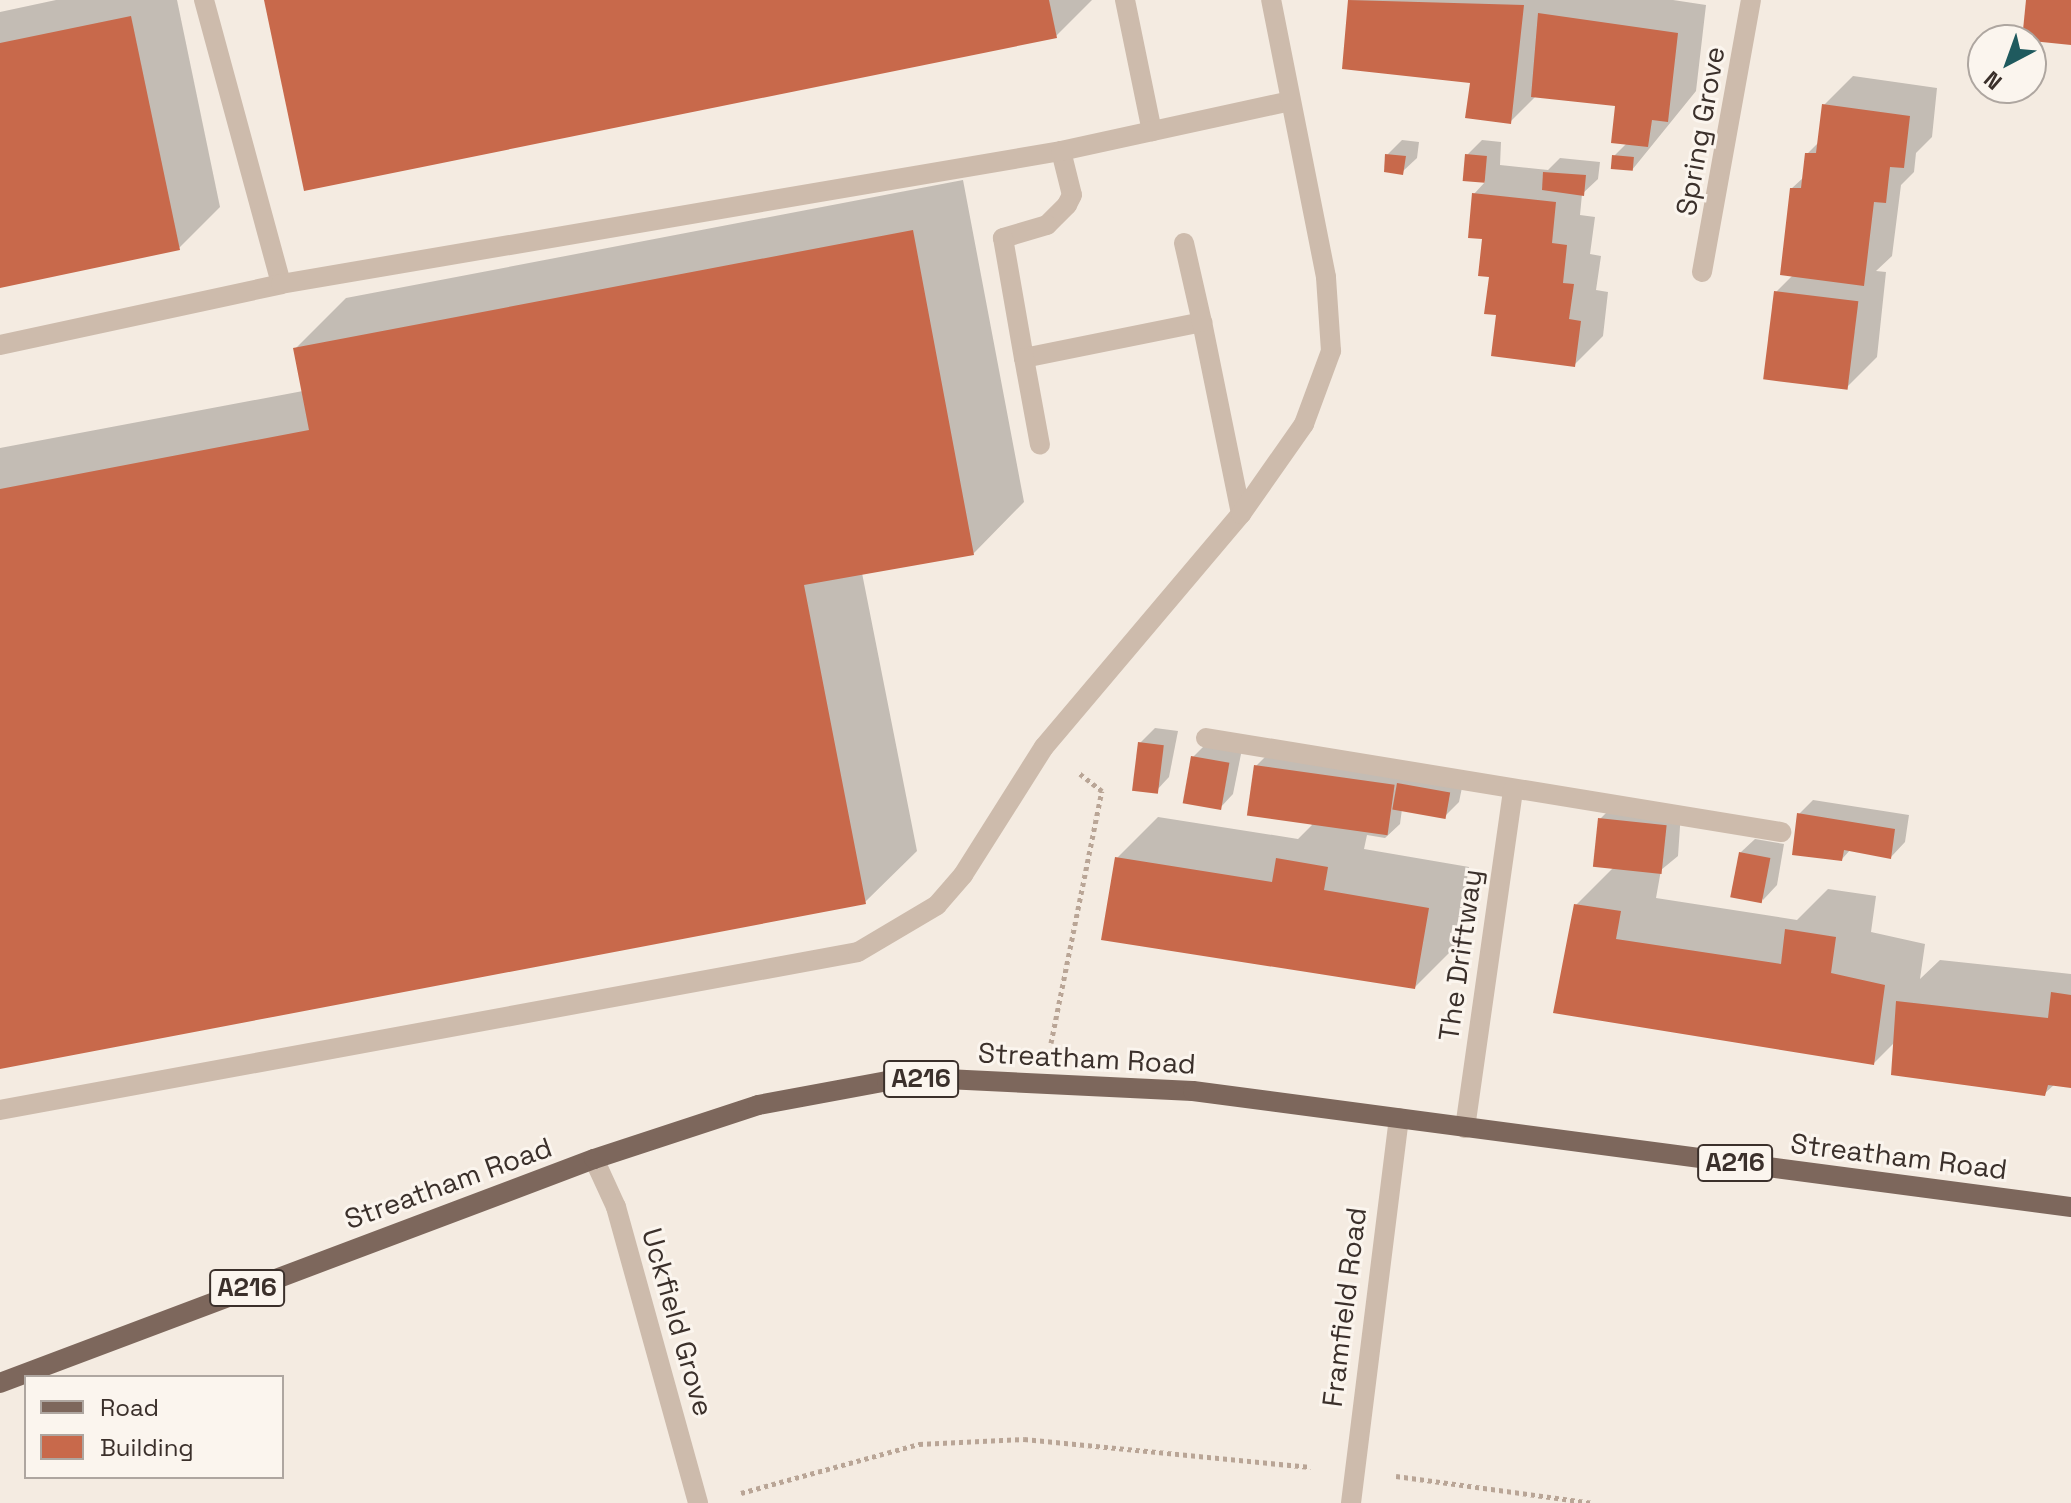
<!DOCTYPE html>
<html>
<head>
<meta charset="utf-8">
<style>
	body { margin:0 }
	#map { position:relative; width:2071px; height:1503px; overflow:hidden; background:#f4ebe1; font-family:"Space Grotesk",sans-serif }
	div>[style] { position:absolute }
	.shadow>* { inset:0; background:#0003 }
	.building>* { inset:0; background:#c8694b; transform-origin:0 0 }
	.path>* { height:5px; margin-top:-2.5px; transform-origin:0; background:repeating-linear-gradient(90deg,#b9a596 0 4px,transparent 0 8px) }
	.minor>* { height:20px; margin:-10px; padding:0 10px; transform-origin:10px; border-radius:10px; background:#cdbbac }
	.major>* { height:20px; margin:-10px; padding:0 10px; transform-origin:10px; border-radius:10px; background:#7d675c }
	span { translate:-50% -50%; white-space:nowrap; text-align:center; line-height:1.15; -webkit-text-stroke:6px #fbf5ee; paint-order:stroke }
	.shield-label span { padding:2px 6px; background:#fbf5ee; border:2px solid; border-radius:6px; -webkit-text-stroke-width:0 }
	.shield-label { font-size:26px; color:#3b302b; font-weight:700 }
	.street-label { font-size:28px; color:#3b302b }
	.legend { position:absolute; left:24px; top:1375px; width:260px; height:104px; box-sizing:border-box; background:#fbf5ee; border:2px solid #aea6a0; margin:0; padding:10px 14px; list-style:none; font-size:24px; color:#3b302b }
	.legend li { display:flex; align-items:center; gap:16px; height:40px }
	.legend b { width:40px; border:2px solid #aea6a0 }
	.north { position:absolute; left:1967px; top:24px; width:80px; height:80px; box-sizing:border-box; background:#fbf5ee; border:2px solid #aea6a0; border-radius:50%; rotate:221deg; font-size:22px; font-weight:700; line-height:32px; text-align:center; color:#3b302b }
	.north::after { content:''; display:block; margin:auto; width:28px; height:36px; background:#1f5a5e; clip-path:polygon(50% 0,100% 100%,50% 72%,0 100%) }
</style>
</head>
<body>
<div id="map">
	<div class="shadow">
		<div style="clip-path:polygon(56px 0,177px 0,220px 207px,179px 248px,0 286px,0 12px)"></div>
		<div style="clip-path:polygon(266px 0,1092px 0,1056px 36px)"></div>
		<div style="clip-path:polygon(1350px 0,1673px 0,1706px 5px,1696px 91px,1632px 170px,1614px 156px,1627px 143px,1617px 104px,1537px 95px,1510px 122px,1472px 81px,1344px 67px)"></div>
		<div style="clip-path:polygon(1853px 76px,1937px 88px,1932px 137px,1916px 153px,1914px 172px,1901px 185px,1892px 256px,1876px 271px,1886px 272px,1877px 357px,1848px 386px,1776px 292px,1793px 275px,1791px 189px,1804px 177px,1807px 154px,1820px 141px,1824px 105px)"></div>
		<div style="clip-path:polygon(1402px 140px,1419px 142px,1417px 158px,1402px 172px,1387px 155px)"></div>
		<div style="clip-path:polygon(1482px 140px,1501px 142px,1500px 165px,1548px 170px,1560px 158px,1600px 162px,1598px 179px,1582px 194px,1580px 215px,1595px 217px,1590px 254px,1601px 256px,1596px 290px,1608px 292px,1603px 336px,1574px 365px,1498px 313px,1474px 194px,1485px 182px,1467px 155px)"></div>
		<div style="clip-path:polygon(963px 180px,1024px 502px,973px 554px,862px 573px,917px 851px,865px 902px,0 1067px,0 448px,303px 391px,295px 349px,346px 298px)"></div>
		<div style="clip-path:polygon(1155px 728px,1178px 731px,1169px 777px,1155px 792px,1140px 743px)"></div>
		<div style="clip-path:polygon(1208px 742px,1242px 749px,1233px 794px,1219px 809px,1193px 757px)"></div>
		<div style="clip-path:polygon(1271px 751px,1464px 778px,1459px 802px,1445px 816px,1402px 809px,1400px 824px,1385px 838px,1367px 835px,1364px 849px,1469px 867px,1456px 946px,1415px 987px,1117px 858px,1158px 817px,1298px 839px,1312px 825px,1256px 766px)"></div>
		<div style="clip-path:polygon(1813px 800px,1909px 815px,1905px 842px,1891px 857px,1851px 849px,1842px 859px,1799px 814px)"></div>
		<div style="clip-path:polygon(1615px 804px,1681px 812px,1678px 856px,1661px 870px,1656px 898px,1797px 920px,1828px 889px,1876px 896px,1871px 932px,1925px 944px,1920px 979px,1940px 960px,2071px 974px,2071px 1085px,2055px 1084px,2044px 1094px,1896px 1041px,1874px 1063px,1555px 1012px,1576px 905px,1615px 866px,1600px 819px)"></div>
		<div style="clip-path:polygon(1755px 839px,1784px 844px,1777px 885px,1763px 900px,1740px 853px)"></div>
	</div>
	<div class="building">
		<div style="clip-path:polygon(264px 0,1049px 0,1057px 38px,304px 191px)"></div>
		<div style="clip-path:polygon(1348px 0,1524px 5px,1511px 124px,1465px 118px,1470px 83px,1342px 69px)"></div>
		<div style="clip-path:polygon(2026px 0,2071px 0,2071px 45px,2022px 40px)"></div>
		<div style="clip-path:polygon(1538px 13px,1678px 33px,1668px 122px,1652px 120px,1648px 147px,1611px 143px,1615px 106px,1531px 97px)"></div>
		<div style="clip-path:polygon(131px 16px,180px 250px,0 288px,0 43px)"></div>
		<div style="clip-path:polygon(1822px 104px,1910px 116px,1904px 168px,1890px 167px,1886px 203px,1874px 202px,1864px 286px,1780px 275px,1790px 188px,1801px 188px,1805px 153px,1816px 153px)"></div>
		<div style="clip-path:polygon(1385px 154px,1406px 156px,1403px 175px,1384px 172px)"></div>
		<div style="left:1465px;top:154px;width:22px;height:27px;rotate:5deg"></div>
		<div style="left:1612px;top:155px;width:22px;height:14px;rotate:5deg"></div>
		<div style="clip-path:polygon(1543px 172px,1586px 175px,1584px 196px,1542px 190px)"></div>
		<div style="clip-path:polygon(1472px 193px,1556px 202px,1552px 243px,1567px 245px,1563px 283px,1574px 284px,1569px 319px,1581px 321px,1575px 367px,1491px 356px,1496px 315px,1484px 314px,1489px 277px,1478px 276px,1482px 239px,1468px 238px)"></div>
		<div style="clip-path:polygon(913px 230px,974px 555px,804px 585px,866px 904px,0 1069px,0 489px,309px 430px,293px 348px)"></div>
		<div style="left:1774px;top:291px;width:85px;height:89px;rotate:7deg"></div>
		<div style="left:1138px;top:742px;width:26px;height:49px;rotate:7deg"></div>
		<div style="left:1191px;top:756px;width:39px;height:48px;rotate:10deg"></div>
		<div style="left:1254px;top:765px;width:142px;height:51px;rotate:8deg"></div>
		<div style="left:1397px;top:783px;width:54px;height:27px;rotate:10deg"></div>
		<div style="clip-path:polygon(1797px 813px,1895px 829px,1891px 859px,1844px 850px,1842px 861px,1792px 855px)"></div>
		<div style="left:1598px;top:818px;width:69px;height:49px;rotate:6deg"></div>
		<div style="left:1739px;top:852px;width:32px;height:46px;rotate:11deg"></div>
		<div style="clip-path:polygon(1115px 857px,1272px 882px,1276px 858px,1328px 867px,1324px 890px,1429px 908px,1415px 989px,1101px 940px)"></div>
		<div style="clip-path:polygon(1574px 904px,1621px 911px,1616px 939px,1781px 964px,1785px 929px,1836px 937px,1831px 973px,1885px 985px,1874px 1065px,1553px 1013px)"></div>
		<div style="clip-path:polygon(2051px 992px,2071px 995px,2071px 1088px,2048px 1085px,2045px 1096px,1891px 1075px,1896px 1001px,2048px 1018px)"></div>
	</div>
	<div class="path">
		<div style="left:1051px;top:1043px;width:257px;rotate:-78.6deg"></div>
		<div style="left:1102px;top:791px;width:29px;rotate:-142deg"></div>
		<div style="left:1396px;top:1476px;width:199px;rotate:7.8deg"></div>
		<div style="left:741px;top:1493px;width:185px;rotate:-15.4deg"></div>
		<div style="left:919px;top:1444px;width:105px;rotate:-2.7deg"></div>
		<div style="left:1024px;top:1439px;width:288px;rotate:5.6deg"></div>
	</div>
	<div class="minor">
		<div style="left:204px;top:0;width:294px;rotate:74.8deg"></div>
		<div style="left:1125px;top:0;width:134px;rotate:78.4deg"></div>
		<div style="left:1061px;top:151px;width:45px;rotate:76deg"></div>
		<div style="left:1072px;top:195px;width:11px;rotate:117deg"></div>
		<div style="left:1067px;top:205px;width:28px;rotate:135deg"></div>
		<div style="left:1047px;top:225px;width:46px;rotate:163.5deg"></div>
		<div style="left:1003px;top:238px;width:122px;rotate:80.1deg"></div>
		<div style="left:1024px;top:358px;width:182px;rotate:-11.4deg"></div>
		<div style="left:1202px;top:322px;width:196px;rotate:78.5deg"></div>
		<div style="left:1184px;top:243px;width:81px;rotate:77.2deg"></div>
		<div style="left:1702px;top:272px;width:276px;rotate:-79.8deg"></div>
		<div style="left:0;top:345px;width:288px;rotate:-12.2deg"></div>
		<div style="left:281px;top:284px;width:791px;rotate:-9.68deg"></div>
		<div style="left:1061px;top:151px;width:234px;rotate:-12.3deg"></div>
		<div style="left:1024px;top:358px;width:88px;rotate:79.6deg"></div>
		<div style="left:1206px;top:738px;width:583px;rotate:9.28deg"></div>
		<div style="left:0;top:1110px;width:872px;rotate:-10.43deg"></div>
		<div style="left:858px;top:952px;width:92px;rotate:-30.7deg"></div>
		<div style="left:937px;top:905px;width:40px;rotate:-49deg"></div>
		<div style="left:963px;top:875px;width:151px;rotate:-57.7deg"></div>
		<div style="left:1044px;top:747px;width:305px;rotate:-49.8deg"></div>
		<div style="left:1241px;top:514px;width:110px;rotate:-55deg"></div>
		<div style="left:1304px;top:424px;width:78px;rotate:-69.7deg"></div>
		<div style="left:1331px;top:351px;width:74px;rotate:-93.9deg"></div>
		<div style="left:1326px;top:277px;width:282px;rotate:-101.2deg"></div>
		<div style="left:1465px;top:1128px;width:342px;rotate:-81.9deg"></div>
		<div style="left:594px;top:1159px;width:53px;rotate:65.4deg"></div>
		<div style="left:616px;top:1207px;width:307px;rotate:74.5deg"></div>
		<div style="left:1351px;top:1503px;width:388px;rotate:-82.9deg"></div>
	</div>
	<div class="major">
		<div style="left:0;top:1383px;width:635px;rotate:-20.66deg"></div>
		<div style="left:594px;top:1159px;width:173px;rotate:-18.2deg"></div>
		<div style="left:758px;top:1105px;width:131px;rotate:-10.5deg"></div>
		<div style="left:887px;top:1081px;width:59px;rotate:-1.9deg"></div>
		<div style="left:946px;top:1079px;width:247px;rotate:2.8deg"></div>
		<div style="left:1193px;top:1091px;width:886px;rotate:7.53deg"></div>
	</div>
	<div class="shield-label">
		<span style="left:921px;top:1079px">A216</span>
		<span style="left:1735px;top:1163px">A216</span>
		<span style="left:247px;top:1288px">A216</span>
	</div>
	<div class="street-label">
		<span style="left:1700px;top:131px;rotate:-80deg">Spring Grove</span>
		<span style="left:1460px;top:955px;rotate:-82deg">The Driftway</span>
		<span style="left:1087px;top:1058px;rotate:3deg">Streatham Road</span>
		<span style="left:1899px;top:1156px;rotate:7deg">Streatham Road</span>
		<span style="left:448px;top:1183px;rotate:-20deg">Streatham Road</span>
		<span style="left:1344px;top:1307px;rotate:-83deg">Framfield Road</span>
		<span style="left:678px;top:1322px;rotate:74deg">Uckfield Grove</span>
	</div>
	<ul class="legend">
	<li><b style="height:10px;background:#7d675c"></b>Road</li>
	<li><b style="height:22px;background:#c8694b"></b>Building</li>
	</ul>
	<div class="north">N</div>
</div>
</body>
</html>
